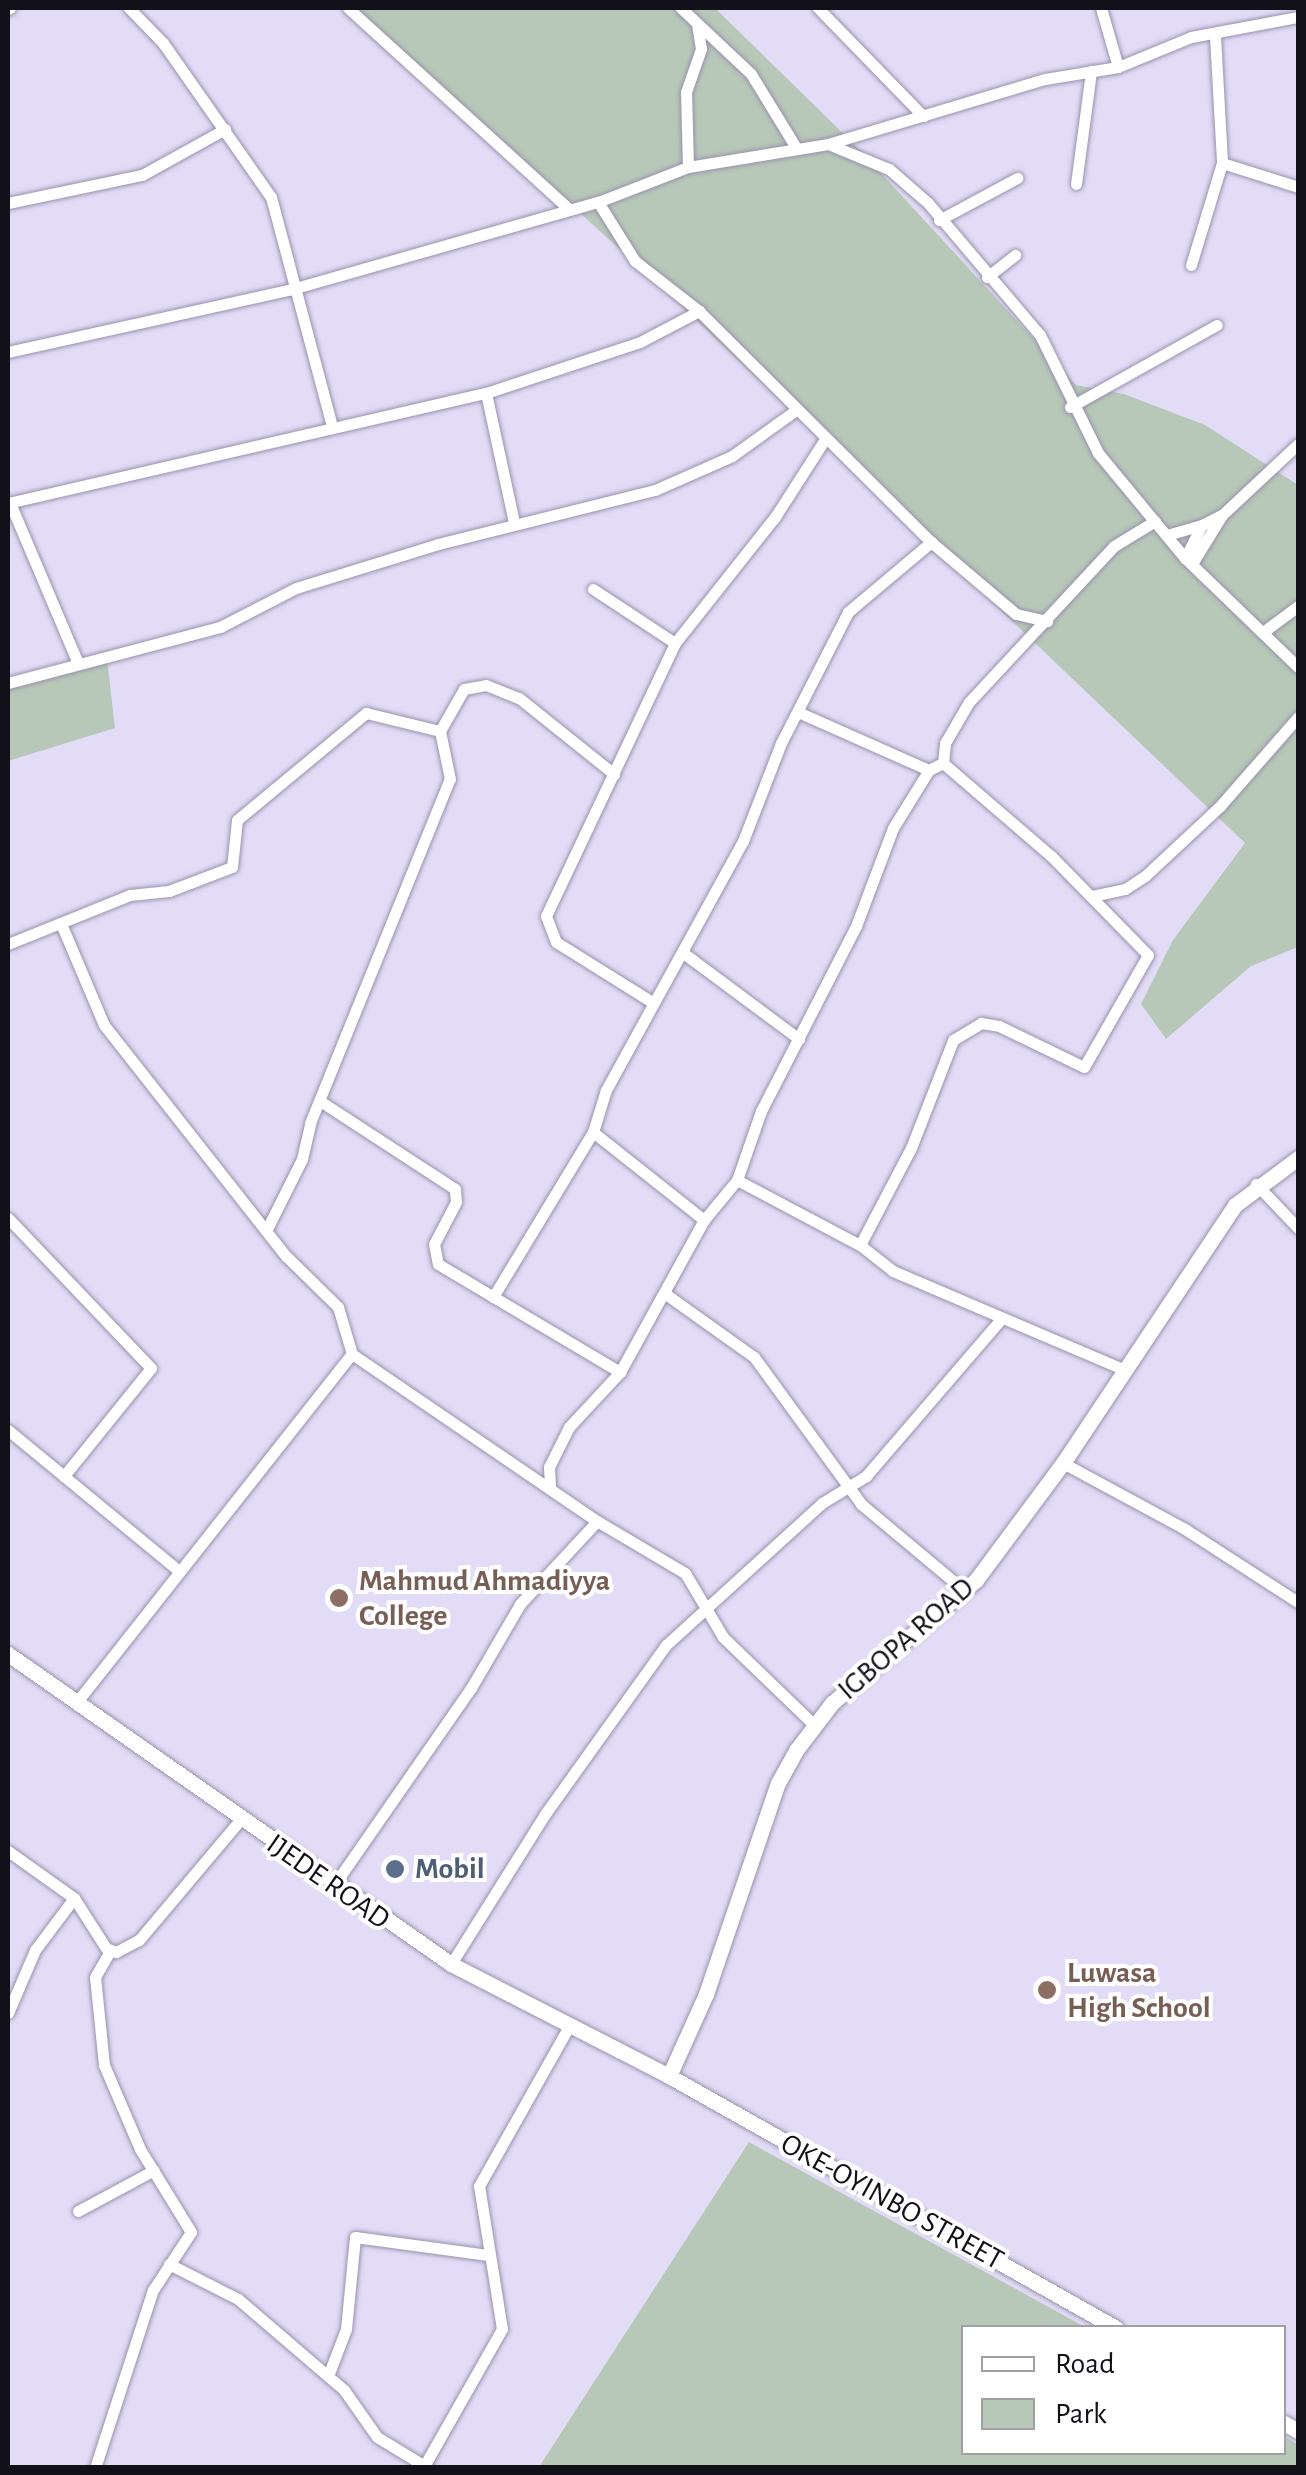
<!DOCTYPE html>
<html>
<head>
<meta charset="utf-8">
<style>
	body { margin:0 }
	#map { position:relative; width:1306px; height:2475px; overflow:hidden; background:#e2dcf7; font-family:"Alegreya Sans",sans-serif }
	div>[style] { position:absolute }
	.green>* { inset:0; background:#b7c8b8 }
	.roads { filter:drop-shadow(0 0 2px #9992ac) drop-shadow(0 0 2px #9992ac) }
	.street>* { height:11px; margin:-5.5px; padding:0 5.5px; transform-origin:5.5px; border-radius:5.5px; background:#fff }
	.secondary>* { height:15px; margin:-7.5px; padding:0 7.5px; transform-origin:7.5px; border-radius:7.5px; background:#fff }
	.dots>* { width:28px; height:28px; translate:-50% -50%; box-sizing:border-box; border:5px solid #fff; border-radius:50% }
	span { translate:-50% -50%; white-space:nowrap; text-align:center; line-height:1.15; -webkit-text-stroke:8px #fff; paint-order:stroke }
	.education-label { font-size:30px; color:#785e54; font-weight:700 }
	.left { translate:0 -50%; text-align:left }
	.street-label { font-size:30px; color:#121019 }
	.service-label { font-size:30px; color:#4e5e75; font-weight:700 }
	.frame { position:absolute; inset:0; border:10px solid #121019; pointer-events:none }
	.legend { position:absolute; left:961px; top:2325px; width:325px; height:130px; box-sizing:border-box; background:#fff; border:2px solid #a09fa3; margin:0; padding:12px 18px; list-style:none; font-size:30px; color:#121019 }
	.legend li { display:flex; align-items:center; gap:20px; height:50px }
	.legend b { width:50px; border:2px solid #a09fa3 }
</style>
</head>
<body>
<div id="map">
	<div class="green">
		<div style="clip-path:polygon(356px 8px,715px 8px,856px 146px,1076px 385px,1124px 394px,1205px 425px,1298px 485px,1298px 947px,1251px 966px,1166px 1039px,1141px 1004px,1173px 940px,1245px 843px,662px 288px)"></div>
		<div style="clip-path:polygon(107px 659px,115px 728px,8px 761px,8px 686px)"></div>
		<div style="clip-path:polygon(749px 2142px,1085px 2327px,964px 2328px,964px 2452px,1284px 2452px,1284px 2436px,1298px 2445px,1298px 2467px,539px 2467px)"></div>
	</div>
	<div class="roads">
		<div class="street">
			<div style="left:129px;top:8px;width:49px;rotate:45.8deg"></div>
			<div style="left:163px;top:43px;width:188px;rotate:55deg"></div>
			<div style="left:271px;top:197px;width:237px;rotate:75.1deg"></div>
			<div style="left:348px;top:8px;width:299px;rotate:42.3deg"></div>
			<div style="left:681px;top:8px;width:96px;rotate:43.3deg"></div>
			<div style="left:751px;top:74px;width:88px;rotate:58.5deg"></div>
			<div style="left:818px;top:8px;width:151px;rotate:45.8deg"></div>
			<div style="left:1101px;top:8px;width:61px;rotate:73.9deg"></div>
			<div style="left:8px;top:9px;width:2px;rotate:-27deg"></div>
			<div style="left:1215px;top:36px;width:127px;rotate:86.8deg"></div>
			<div style="left:1222px;top:163px;width:80px;rotate:17.5deg"></div>
			<div style="left:828px;top:144px;width:66px;rotate:22.3deg"></div>
			<div style="left:889px;top:169px;width:52px;rotate:41.1deg"></div>
			<div style="left:928px;top:203px;width:173px;rotate:49.7deg"></div>
			<div style="left:1040px;top:335px;width:131px;rotate:63.8deg"></div>
			<div style="left:1098px;top:453px;width:136px;rotate:50.4deg"></div>
			<div style="left:1185px;top:558px;width:157px;rotate:44deg"></div>
			<div style="left:688px;top:167px;width:75px;rotate:-91.5deg"></div>
			<div style="left:686px;top:92px;width:46px;rotate:-70.8deg"></div>
			<div style="left:701px;top:49px;width:24px;rotate:-99deg"></div>
			<div style="left:1076px;top:184px;width:114px;rotate:-82.4deg"></div>
			<div style="left:598px;top:202px;width:70px;rotate:57.9deg"></div>
			<div style="left:635px;top:261px;width:81px;rotate:38deg"></div>
			<div style="left:699px;top:311px;width:327px;rotate:44.9deg"></div>
			<div style="left:931px;top:542px;width:111px;rotate:40.3deg"></div>
			<div style="left:1016px;top:614px;width:32px;rotate:13deg"></div>
			<div style="left:8px;top:203px;width:137px;rotate:-11.8deg"></div>
			<div style="left:142px;top:175px;width:95px;rotate:-29deg"></div>
			<div style="left:939px;top:220px;width:89px;rotate:-28.3deg"></div>
			<div style="left:1191px;top:265px;width:107px;rotate:-73.1deg"></div>
			<div style="left:987px;top:277px;width:36px;rotate:-38deg"></div>
			<div style="left:8px;top:352px;width:291px;rotate:-12.5deg"></div>
			<div style="left:292px;top:289px;width:318px;rotate:-15.9deg"></div>
			<div style="left:598px;top:202px;width:97px;rotate:-21.3deg"></div>
			<div style="left:688px;top:167px;width:142px;rotate:-9.3deg"></div>
			<div style="left:828px;top:144px;width:227px;rotate:-16.7deg"></div>
			<div style="left:1045px;top:79px;width:74px;rotate:-9.3deg"></div>
			<div style="left:1118px;top:67px;width:79px;rotate:-22.3deg"></div>
			<div style="left:1191px;top:37px;width:109px;rotate:-10.6deg"></div>
			<div style="left:486px;top:393px;width:132px;rotate:77.8deg"></div>
			<div style="left:1070px;top:407px;width:168px;rotate:-29.2deg"></div>
			<div style="left:8px;top:503px;width:490px;rotate:-13deg"></div>
			<div style="left:486px;top:393px;width:162px;rotate:-18.3deg"></div>
			<div style="left:640px;top:342px;width:67px;rotate:-27.7deg"></div>
			<div style="left:10px;top:503px;width:174px;rotate:67deg"></div>
			<div style="left:1167px;top:535px;width:36px;rotate:-16deg"></div>
			<div style="left:1185px;top:558px;width:37px;rotate:-63deg"></div>
			<div style="left:1202px;top:525px;width:22px;rotate:-27deg"></div>
			<div style="left:1193px;top:562px;width:55px;rotate:-58.3deg"></div>
			<div style="left:1222px;top:515px;width:104px;rotate:-43.1deg"></div>
			<div style="left:593px;top:589px;width:98px;rotate:33.4deg"></div>
			<div style="left:1263px;top:632px;width:44px;rotate:-36.6deg"></div>
			<div style="left:8px;top:683px;width:219px;rotate:-14.8deg"></div>
			<div style="left:220px;top:627px;width:85px;rotate:-27.2deg"></div>
			<div style="left:296px;top:588px;width:149px;rotate:-17.2deg"></div>
			<div style="left:438px;top:544px;width:224px;rotate:-14deg"></div>
			<div style="left:655px;top:490px;width:84px;rotate:-23.8deg"></div>
			<div style="left:732px;top:456px;width:79px;rotate:-35.7deg"></div>
			<div style="left:798px;top:712px;width:143px;rotate:23.9deg"></div>
			<div style="left:943px;top:763px;width:20px;rotate:-84deg"></div>
			<div style="left:945px;top:743px;width:48px;rotate:-59.7deg"></div>
			<div style="left:969px;top:702px;width:213px;rotate:-47.1deg"></div>
			<div style="left:1114px;top:546px;width:48px;rotate:-31.4deg"></div>
			<div style="left:1092px;top:896px;width:34px;rotate:-12deg"></div>
			<div style="left:1125px;top:889px;width:24px;rotate:-33deg"></div>
			<div style="left:1145px;top:876px;width:103px;rotate:-43deg"></div>
			<div style="left:1220px;top:806px;width:118px;rotate:-48.8deg"></div>
			<div style="left:62px;top:926px;width:108px;rotate:67deg"></div>
			<div style="left:104px;top:1025px;width:294px;rotate:51.8deg"></div>
			<div style="left:286px;top:1256px;width:73px;rotate:44.4deg"></div>
			<div style="left:338px;top:1307px;width:49px;rotate:73.4deg"></div>
			<div style="left:352px;top:1354px;width:297px;rotate:34.3deg"></div>
			<div style="left:597px;top:1521px;width:102px;rotate:30.6deg"></div>
			<div style="left:685px;top:1573px;width:74px;rotate:59.3deg"></div>
			<div style="left:723px;top:1637px;width:127px;rotate:44deg"></div>
			<div style="left:8px;top:944px;width:131px;rotate:-21.9deg"></div>
			<div style="left:130px;top:895px;width:39px;rotate:-6deg"></div>
			<div style="left:169px;top:891px;width:67px;rotate:-20.9deg"></div>
			<div style="left:232px;top:867px;width:47px;rotate:-83.9deg"></div>
			<div style="left:237px;top:820px;width:168px;rotate:-39.7deg"></div>
			<div style="left:366px;top:713px;width:76px;rotate:13.7deg"></div>
			<div style="left:682px;top:952px;width:146px;rotate:36.6deg"></div>
			<div style="left:652px;top:1002px;width:113px;rotate:-148deg"></div>
			<div style="left:556px;top:942px;width:28px;rotate:-111deg"></div>
			<div style="left:546px;top:916px;width:302px;rotate:-64.7deg"></div>
			<div style="left:675px;top:643px;width:161px;rotate:-51.6deg"></div>
			<div style="left:775px;top:517px;width:93px;rotate:-57.3deg"></div>
			<div style="left:320px;top:1101px;width:161px;rotate:33.1deg"></div>
			<div style="left:455px;top:1189px;width:13px;rotate:86deg"></div>
			<div style="left:456px;top:1202px;width:47px;rotate:117.6deg"></div>
			<div style="left:434px;top:1244px;width:20px;rotate:79deg"></div>
			<div style="left:438px;top:1264px;width:212px;rotate:30.7deg"></div>
			<div style="left:593px;top:1132px;width:142px;rotate:38.4deg"></div>
			<div style="left:737px;top:1180px;width:139px;rotate:27.9deg"></div>
			<div style="left:860px;top:1245px;width:42px;rotate:38.2deg"></div>
			<div style="left:893px;top:1271px;width:250px;rotate:23.1deg"></div>
			<div style="left:1256px;top:1184px;width:61px;rotate:46.3deg"></div>
			<div style="left:8px;top:1218px;width:207px;rotate:46.4deg"></div>
			<div style="left:151px;top:1368px;width:139px;rotate:128.9deg"></div>
			<div style="left:267px;top:1229px;width:78px;rotate:-63.4deg"></div>
			<div style="left:302px;top:1159px;width:37px;rotate:-77deg"></div>
			<div style="left:310px;top:1123px;width:371px;rotate:-67.9deg"></div>
			<div style="left:450px;top:779px;width:49px;rotate:-101.8deg"></div>
			<div style="left:440px;top:731px;width:48px;rotate:-60.3deg"></div>
			<div style="left:464px;top:689px;width:22px;rotate:-10deg"></div>
			<div style="left:486px;top:685px;width:35px;rotate:22deg"></div>
			<div style="left:519px;top:698px;width:122px;rotate:38.7deg"></div>
			<div style="left:860px;top:1245px;width:110px;rotate:-62.3deg"></div>
			<div style="left:911px;top:1148px;width:116px;rotate:-68.7deg"></div>
			<div style="left:953px;top:1040px;width:33px;rotate:-31deg"></div>
			<div style="left:981px;top:1023px;width:18px;rotate:9deg"></div>
			<div style="left:999px;top:1026px;width:94px;rotate:25.8deg"></div>
			<div style="left:1084px;top:1067px;width:129px;rotate:-60.3deg"></div>
			<div style="left:1148px;top:955px;width:139px;rotate:-134.4deg"></div>
			<div style="left:1051px;top:856px;width:143px;rotate:-139.3deg"></div>
			<div style="left:667px;top:1295px;width:107px;rotate:35.5deg"></div>
			<div style="left:754px;top:1357px;width:182px;rotate:53.9deg"></div>
			<div style="left:861px;top:1504px;width:136px;rotate:39.9deg"></div>
			<div style="left:493px;top:1297px;width:193px;rotate:-58.8deg"></div>
			<div style="left:593px;top:1132px;width:44px;rotate:-72.8deg"></div>
			<div style="left:606px;top:1090px;width:284px;rotate:-61.2deg"></div>
			<div style="left:743px;top:841px;width:105px;rotate:-68.8deg"></div>
			<div style="left:781px;top:743px;width:147px;rotate:-62.9deg"></div>
			<div style="left:848px;top:612px;width:109px;rotate:-40.1deg"></div>
			<div style="left:8px;top:1430px;width:222px;rotate:39.5deg"></div>
			<div style="left:1063px;top:1463px;width:139px;rotate:28.4deg"></div>
			<div style="left:1185px;top:1529px;width:135px;rotate:32.9deg"></div>
			<div style="left:550px;top:1486px;width:19px;rotate:-93deg"></div>
			<div style="left:549px;top:1467px;width:45px;rotate:-63.4deg"></div>
			<div style="left:569px;top:1427px;width:75px;rotate:-47.2deg"></div>
			<div style="left:620px;top:1372px;width:174px;rotate:-61.1deg"></div>
			<div style="left:704px;top:1220px;width:52px;rotate:-50.5deg"></div>
			<div style="left:737px;top:1180px;width:73px;rotate:-70.8deg"></div>
			<div style="left:761px;top:1111px;width:208px;rotate:-62.8deg"></div>
			<div style="left:856px;top:926px;width:105px;rotate:-69.3deg"></div>
			<div style="left:893px;top:828px;width:68px;rotate:-58.2deg"></div>
			<div style="left:929px;top:770px;width:16px;rotate:-27deg"></div>
			<div style="left:76px;top:1703px;width:445px;rotate:-51.7deg"></div>
			<div style="left:8px;top:1851px;width:81px;rotate:35.5deg"></div>
			<div style="left:74px;top:1898px;width:59px;rotate:57.4deg"></div>
			<div style="left:106px;top:1948px;width:11px;rotate:22deg"></div>
			<div style="left:116px;top:1952px;width:26px;rotate:-28deg"></div>
			<div style="left:139px;top:1940px;width:157px;rotate:-49.9deg"></div>
			<div style="left:334px;top:1885px;width:240px;rotate:-55.2deg"></div>
			<div style="left:471px;top:1688px;width:97px;rotate:-59.7deg"></div>
			<div style="left:520px;top:1604px;width:113px;rotate:-47.1deg"></div>
			<div style="left:451px;top:1964px;width:177px;rotate:-57.9deg"></div>
			<div style="left:545px;top:1814px;width:208px;rotate:-54.4deg"></div>
			<div style="left:666px;top:1645px;width:211px;rotate:-42.3deg"></div>
			<div style="left:822px;top:1503px;width:52px;rotate:-31.5deg"></div>
			<div style="left:866px;top:1476px;width:207px;rotate:-49.3deg"></div>
			<div style="left:8px;top:2013px;width:69px;rotate:-66.8deg"></div>
			<div style="left:35px;top:1950px;width:65px;rotate:-53.1deg"></div>
			<div style="left:78px;top:2211px;width:86px;rotate:-28.3deg"></div>
			<div style="left:169px;top:2264px;width:77px;rotate:26.9deg"></div>
			<div style="left:238px;top:2299px;width:140px;rotate:40.6deg"></div>
			<div style="left:344px;top:2390px;width:57px;rotate:54.9deg"></div>
			<div style="left:377px;top:2437px;width:60px;rotate:31.3deg"></div>
			<div style="left:328px;top:2376px;width:50px;rotate:-69deg"></div>
			<div style="left:346px;top:2329px;width:92px;rotate:-84.4deg"></div>
			<div style="left:355px;top:2237px;width:134px;rotate:7.7deg"></div>
			<div style="left:95px;top:2468px;width:187px;rotate:-72deg"></div>
			<div style="left:153px;top:2290px;width:69px;rotate:-56.8deg"></div>
			<div style="left:191px;top:2232px;width:97px;rotate:-121.6deg"></div>
			<div style="left:140px;top:2149px;width:91px;rotate:-113.2deg"></div>
			<div style="left:104px;top:2065px;width:88px;rotate:-95.8deg"></div>
			<div style="left:95px;top:1977px;width:30px;rotate:-60deg"></div>
			<div style="left:423px;top:2468px;width:160px;rotate:-60.4deg"></div>
			<div style="left:502px;top:2329px;width:145px;rotate:-99.1deg"></div>
			<div style="left:479px;top:2186px;width:181px;rotate:-60.6deg"></div>
		</div>
		<div class="secondary">
			<div style="left:8px;top:1654px;width:541px;rotate:34.98deg"></div>
			<div style="left:451px;top:1964px;width:245px;rotate:27.2deg"></div>
			<div style="left:669px;top:2076px;width:513px;rotate:29.41deg"></div>
			<div style="left:669px;top:2076px;width:90px;rotate:-65.7deg"></div>
			<div style="left:706px;top:1994px;width:223px;rotate:-71.2deg"></div>
			<div style="left:778px;top:1783px;width:39px;rotate:-61deg"></div>
			<div style="left:797px;top:1749px;width:58px;rotate:-52.7deg"></div>
			<div style="left:832px;top:1703px;width:189px;rotate:-40.5deg"></div>
			<div style="left:976px;top:1580px;width:146px;rotate:-53.4deg"></div>
			<div style="left:1063px;top:1463px;width:310px;rotate:-56.3deg"></div>
			<div style="left:1235px;top:1205px;width:79px;rotate:-36.7deg"></div>
			<div style="left:1284px;top:2423px;width:16px;rotate:30deg"></div>
		</div>
	</div>
	<div class="dots">
		<div style="left:339px;top:1598px;background:#8d6e63"></div>
		<div style="left:395px;top:1869px;background:#5c6f8a"></div>
		<div style="left:1047px;top:1990px;background:#8d6e63"></div>
	</div>
	<div class="education-label">
		<span class="left" style="left:359px;top:1598px">Mahmud Ahmadiyya<br>College</span>
		<span class="left" style="left:1067px;top:1990px">Luwasa<br>High School</span>
	</div>
	<div class="street-label">
		<span style="left:906px;top:1639px;rotate:-41deg">IGBOPA ROAD</span>
		<span style="left:328px;top:1882px;rotate:35deg">IJEDE ROAD</span>
		<span style="left:892px;top:2202px;rotate:29deg">OKE-OYINBO STREET</span>
	</div>
	<div class="service-label">
		<span class="left" style="left:415px;top:1869px">Mobil</span>
	</div>
	<div class="frame"></div>
	<ul class="legend">
	<li><b style="height:12px;background:#fff"></b>Road</li>
	<li><b style="height:28px;background:#b7c8b8"></b>Park</li>
	</ul>
</div>
</body>
</html>
